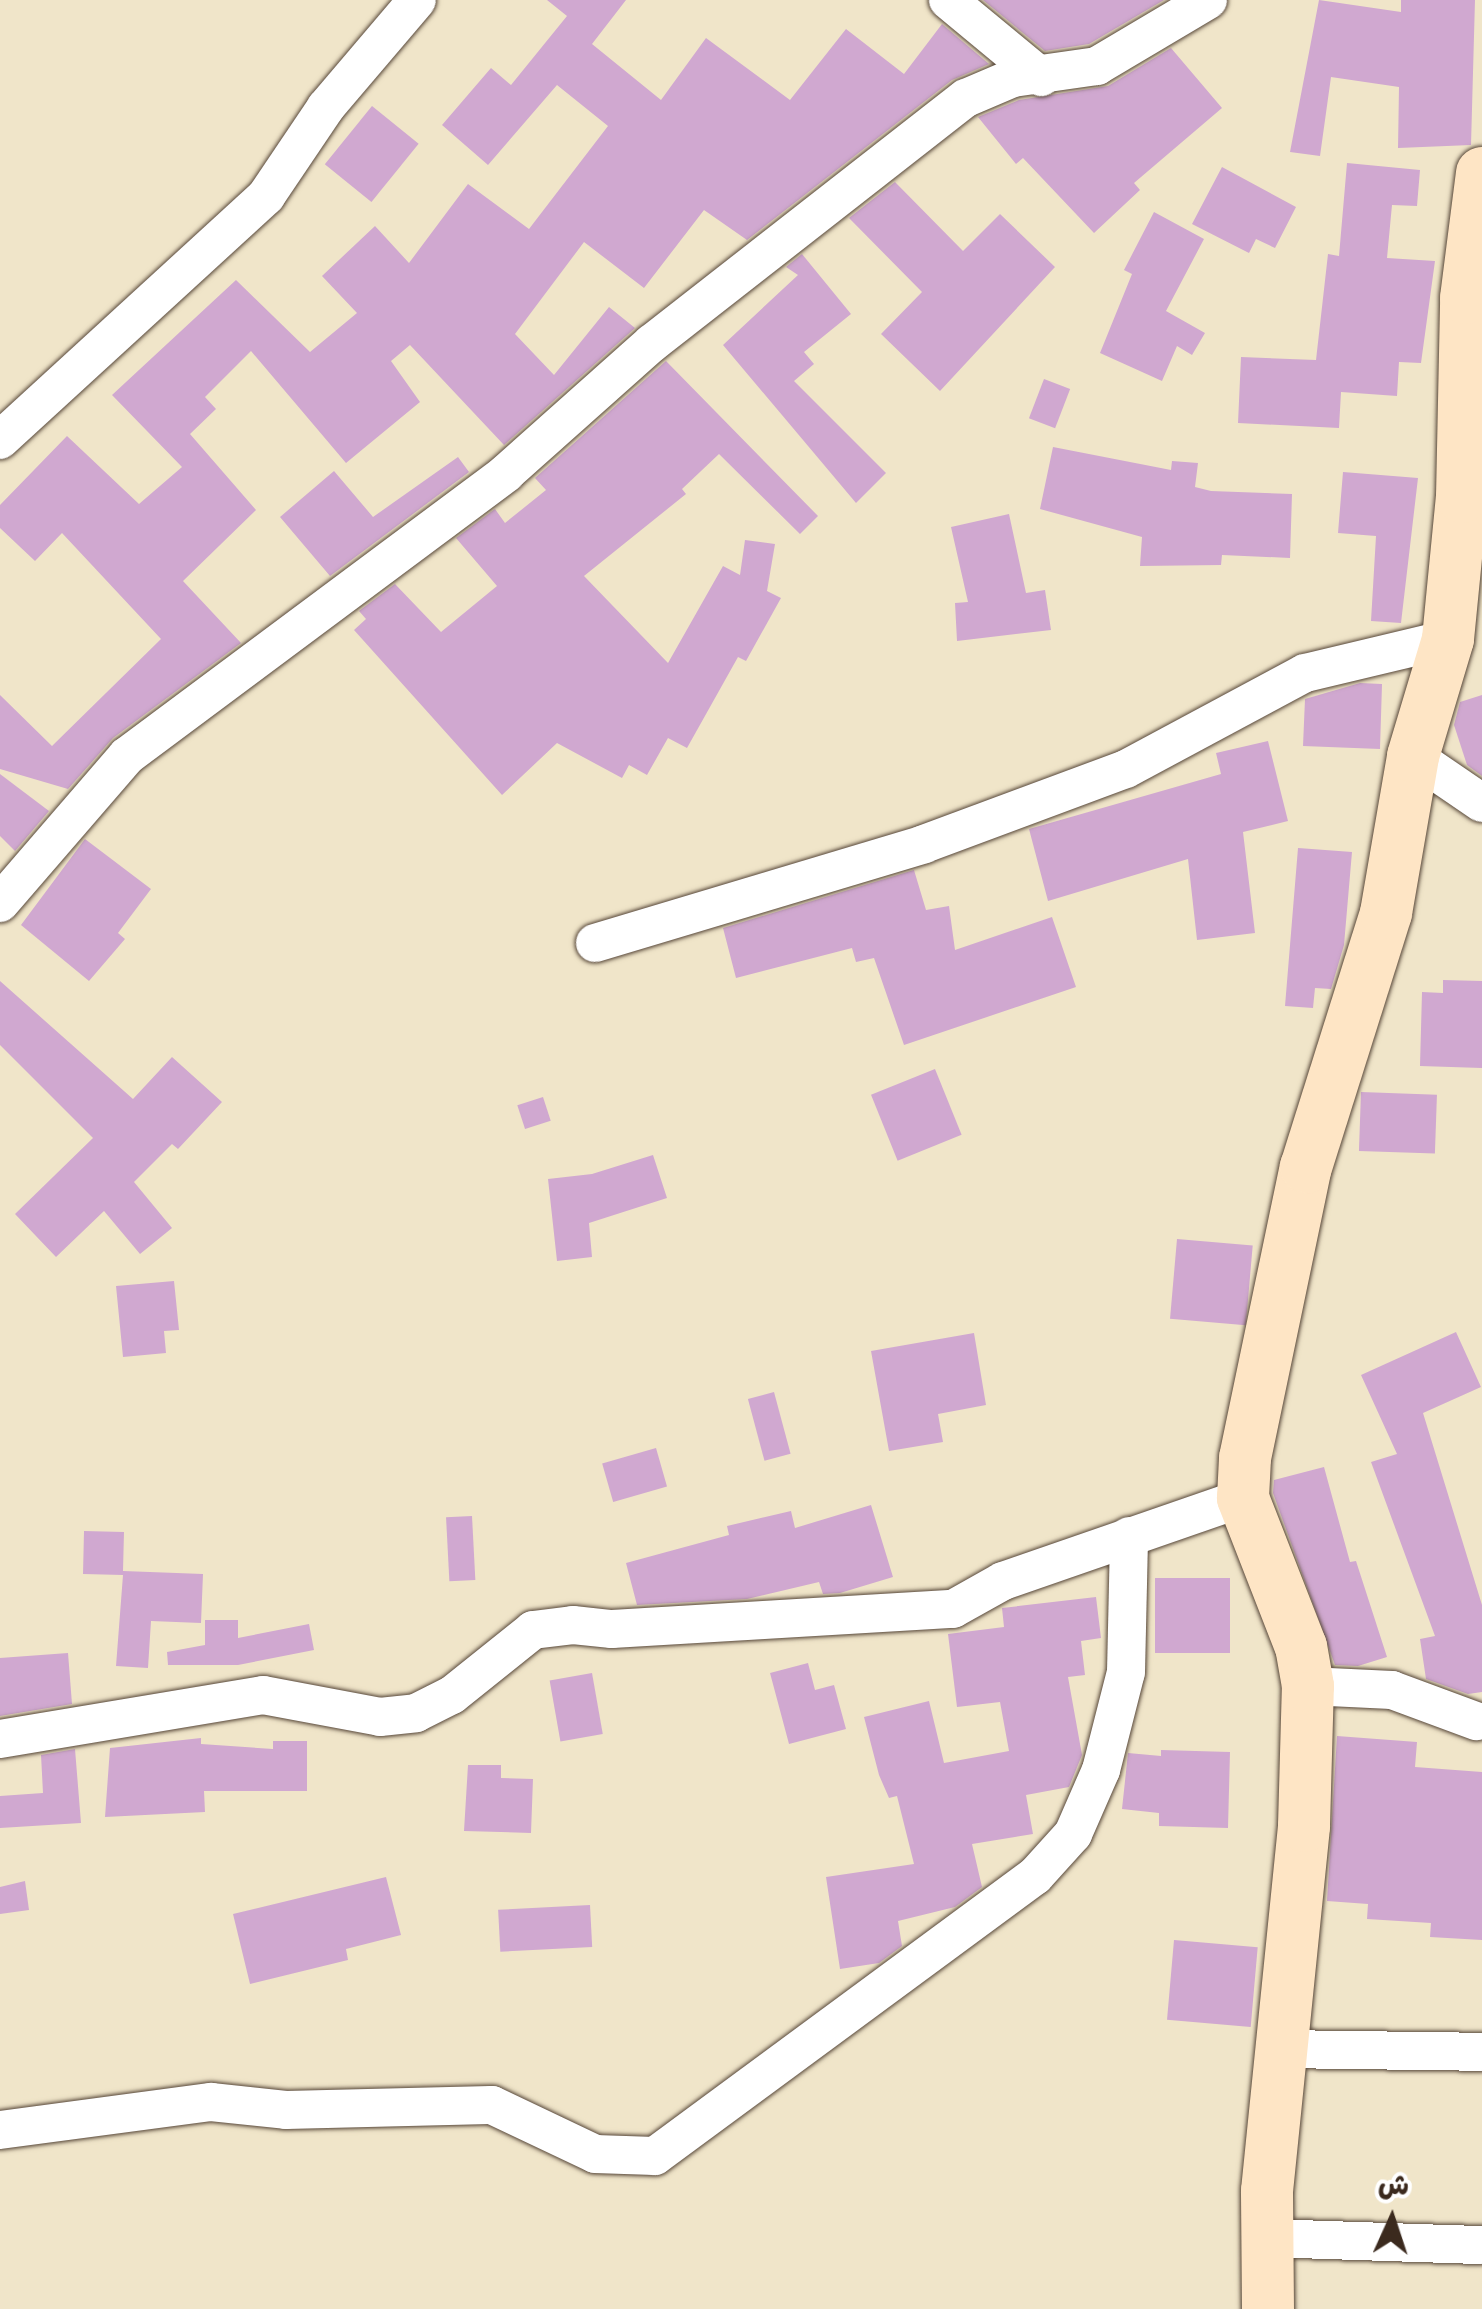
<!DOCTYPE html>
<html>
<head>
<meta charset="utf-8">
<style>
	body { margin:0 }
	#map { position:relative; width:1482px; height:2309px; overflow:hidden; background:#f0e5c9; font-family:Dekko,"Playpen Sans Arabic",sans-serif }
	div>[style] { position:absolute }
	.building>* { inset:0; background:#d0a8d0; transform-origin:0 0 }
	.roads { filter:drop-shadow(0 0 2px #564638) drop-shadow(0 0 2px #564638) }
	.street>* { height:38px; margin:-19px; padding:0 19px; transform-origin:19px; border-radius:19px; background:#fff }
	.secondary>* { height:52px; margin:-26px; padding:0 26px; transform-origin:26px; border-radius:26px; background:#fee5c5 }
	span { translate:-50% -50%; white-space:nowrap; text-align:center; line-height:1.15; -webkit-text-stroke:8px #fff; paint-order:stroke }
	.north { position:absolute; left:1342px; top:2169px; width:100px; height:100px; -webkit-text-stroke:8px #fff; paint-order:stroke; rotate:3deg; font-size:28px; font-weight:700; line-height:40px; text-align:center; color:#3b2a1e }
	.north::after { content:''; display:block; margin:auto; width:35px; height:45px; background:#3b2a1e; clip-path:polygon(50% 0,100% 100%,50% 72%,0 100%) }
</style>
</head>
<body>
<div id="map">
	<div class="building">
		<div style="clip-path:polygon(547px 0,626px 0,592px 44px,661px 100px,706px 38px,790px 100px,846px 29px,904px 74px,942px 24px,989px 64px,952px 80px,747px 240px,704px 210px,644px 288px,584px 242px,515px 334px,554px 375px,609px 307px,635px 328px,504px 445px,410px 345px,391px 361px,420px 402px,346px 463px,251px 351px,205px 397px,216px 409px,190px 434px,256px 510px,183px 581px,241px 643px,113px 738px,68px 789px,0 769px,0 695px,52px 746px,161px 639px,62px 533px,35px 561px,0 528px,0 505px,67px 436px,139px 504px,182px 467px,112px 395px,236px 280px,310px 352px,357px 313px,322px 276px,375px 226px,409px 263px,468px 184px,529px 229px,608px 126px,557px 85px,488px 165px,442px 125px,491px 68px,511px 85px,567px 16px)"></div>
		<div style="clip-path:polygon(983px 0,1164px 0,1089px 44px,1045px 51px)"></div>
		<div style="clip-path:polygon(1319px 0,1401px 12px,1401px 0,1475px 0,1471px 145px,1398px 148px,1399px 87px,1331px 77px,1320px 156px,1290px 152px)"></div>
		<div style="clip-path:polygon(1171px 48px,1222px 108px,1134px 183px,1140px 190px,1094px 233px,1023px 158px,1016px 164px,978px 117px,1019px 100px,1108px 86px)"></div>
		<div style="left:372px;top:106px;width:60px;height:75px;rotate:39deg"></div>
		<div style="clip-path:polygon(1347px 163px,1420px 170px,1417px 206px,1392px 205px,1387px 258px,1435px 261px,1421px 363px,1399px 362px,1397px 396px,1341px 392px,1339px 428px,1238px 423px,1241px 357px,1316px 360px,1328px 254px,1339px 256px)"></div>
		<div style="clip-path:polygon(1222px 167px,1296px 207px,1275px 248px,1256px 239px,1249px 253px,1192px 224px)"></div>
		<div style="clip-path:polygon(895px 182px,963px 251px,1000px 214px,1055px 267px,940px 391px,881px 334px,922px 292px,849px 218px)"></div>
		<div style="clip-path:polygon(1154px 212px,1204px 239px,1166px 311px,1205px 333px,1192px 355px,1177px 346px,1162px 381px,1100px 353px,1132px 274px,1124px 270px)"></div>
		<div style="clip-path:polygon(802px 254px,851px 314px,804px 352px,814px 364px,794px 381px,886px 473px,856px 503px,723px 345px,798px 275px,786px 267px)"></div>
		<div style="clip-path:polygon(666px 361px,818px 516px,800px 534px,719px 454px,682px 489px,686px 494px,584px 576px,668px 663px,723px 566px,740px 575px,745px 540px,775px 544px,767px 591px,781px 598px,746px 661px,738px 657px,687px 748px,668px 738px,647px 775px,629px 765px,622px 778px,557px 743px,502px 795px,354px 630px,366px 619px,359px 611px,395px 584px,441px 632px,497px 586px,456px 538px,495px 509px,505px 523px,546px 490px,535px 478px)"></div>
		<div style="left:1044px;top:379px;width:28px;height:42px;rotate:21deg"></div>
		<div style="clip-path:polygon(1053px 447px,1171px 470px,1172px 461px,1198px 463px,1195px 487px,1211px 491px,1292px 494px,1290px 558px,1222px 555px,1221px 565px,1140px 566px,1142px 537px,1040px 509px)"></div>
		<div style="clip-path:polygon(458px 457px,469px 472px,330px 576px,280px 517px,334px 471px,373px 517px)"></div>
		<div style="clip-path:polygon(1343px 472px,1418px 478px,1401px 623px,1371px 621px,1376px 536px,1338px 533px)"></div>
		<div style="clip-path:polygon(1009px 514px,1026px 593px,1045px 590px,1051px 630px,957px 641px,955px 603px,968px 602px,951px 527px)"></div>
		<div style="clip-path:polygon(1360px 683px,1382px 684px,1380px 749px,1303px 746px,1305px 699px)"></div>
		<div style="clip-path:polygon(1482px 695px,1482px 776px,1467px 765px,1454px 725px,1460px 702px)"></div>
		<div style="clip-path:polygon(1268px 741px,1288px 821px,1243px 832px,1255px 933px,1197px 940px,1188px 859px,1048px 901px,1029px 829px,1221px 774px,1216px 753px)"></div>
		<div style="clip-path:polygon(0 774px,49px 811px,15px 851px,0 836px)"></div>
		<div style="clip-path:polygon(85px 839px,151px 889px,118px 933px,125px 939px,89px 981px,21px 925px)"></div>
		<div style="clip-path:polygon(1298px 848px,1352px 852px,1344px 945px,1331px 989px,1315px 988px,1313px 1008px,1285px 1006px)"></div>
		<div style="clip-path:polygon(914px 870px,926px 910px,949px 906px,955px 950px,1052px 917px,1076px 987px,904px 1045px,874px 958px,856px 962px,852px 948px,736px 978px,723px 928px)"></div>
		<div style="clip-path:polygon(1443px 980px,1482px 981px,1482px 1068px,1420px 1066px,1422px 992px,1443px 993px)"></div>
		<div style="clip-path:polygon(0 981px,133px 1099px,172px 1057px,222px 1102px,178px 1149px,172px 1144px,134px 1182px,172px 1228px,140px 1254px,104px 1211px,56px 1257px,15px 1214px,93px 1138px,0 1045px)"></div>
		<div style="left:935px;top:1069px;width:71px;height:69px;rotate:68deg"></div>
		<div style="left:1361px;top:1092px;width:76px;height:59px;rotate:2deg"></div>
		<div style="left:543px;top:1097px;width:25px;height:27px;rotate:72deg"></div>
		<div style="clip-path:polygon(653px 1155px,667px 1198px,589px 1223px,592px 1257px,557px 1261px,548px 1179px,592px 1174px)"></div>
		<div style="left:1177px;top:1239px;width:76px;height:80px;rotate:5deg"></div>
		<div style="clip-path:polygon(174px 1281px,179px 1330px,164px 1331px,166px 1353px,123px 1357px,116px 1286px)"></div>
		<div style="clip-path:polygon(1456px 1332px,1481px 1387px,1423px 1413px,1482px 1605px,1482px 1692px,1468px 1694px,1426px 1679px,1420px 1639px,1435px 1636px,1371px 1462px,1397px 1454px,1361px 1375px)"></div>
		<div style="clip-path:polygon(974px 1333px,986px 1405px,938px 1414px,943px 1442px,889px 1451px,871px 1351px)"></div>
		<div style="left:774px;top:1392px;width:64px;height:27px;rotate:75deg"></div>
		<div style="left:656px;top:1448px;width:40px;height:56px;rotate:74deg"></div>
		<div style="clip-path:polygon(1324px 1467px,1350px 1562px,1356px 1561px,1387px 1657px,1358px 1666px,1335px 1665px,1273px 1493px,1274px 1480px)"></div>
		<div style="clip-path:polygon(871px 1505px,893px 1577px,840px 1593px,823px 1594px,819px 1582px,747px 1599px,637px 1605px,626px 1563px,729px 1535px,727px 1526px,791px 1511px,795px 1528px)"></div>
		<div style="left:472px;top:1516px;width:64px;height:26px;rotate:87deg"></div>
		<div style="clip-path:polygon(84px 1531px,124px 1532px,123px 1571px,203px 1574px,201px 1623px,151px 1621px,148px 1668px,116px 1666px,123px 1575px,83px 1574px)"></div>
		<div style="left:1155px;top:1578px;width:75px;height:75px"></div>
		<div style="clip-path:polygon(1096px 1597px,1101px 1638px,1081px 1641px,1085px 1675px,1068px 1677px,1082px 1755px,1069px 1787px,1026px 1795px,1033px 1834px,972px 1844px,982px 1887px,955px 1907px,898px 1921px,902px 1946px,879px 1963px,840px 1969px,826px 1877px,914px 1864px,897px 1796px,889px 1798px,879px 1775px,864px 1717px,929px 1701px,944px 1763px,1009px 1751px,1000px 1702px,957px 1707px,948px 1634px,1004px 1627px,1002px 1608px)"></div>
		<div style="clip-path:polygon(205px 1620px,238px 1620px,238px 1638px,309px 1624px,314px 1650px,238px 1665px,168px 1665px,167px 1652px,205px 1645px)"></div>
		<div style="clip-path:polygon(68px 1653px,72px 1704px,0 1716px,0 1658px)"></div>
		<div style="clip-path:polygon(808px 1663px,815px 1690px,834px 1685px,846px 1729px,789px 1744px,770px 1673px)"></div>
		<div style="left:592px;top:1673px;width:62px;height:43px;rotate:80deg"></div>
		<div style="clip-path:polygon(1337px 1736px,1417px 1742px,1415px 1767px,1482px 1772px,1482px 1940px,1430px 1937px,1431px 1923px,1367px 1919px,1368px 1904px,1327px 1901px)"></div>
		<div style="clip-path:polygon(201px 1738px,201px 1744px,273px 1749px,273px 1741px,307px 1741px,307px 1791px,204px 1791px,205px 1812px,105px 1817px,110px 1748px)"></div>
		<div style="clip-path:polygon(75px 1749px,81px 1823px,0 1828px,0 1796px,43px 1793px,41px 1755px)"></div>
		<div style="clip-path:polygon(1161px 1750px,1230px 1752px,1228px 1828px,1159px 1826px,1159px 1813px,1122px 1809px,1128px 1753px,1161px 1756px)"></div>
		<div style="clip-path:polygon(468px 1765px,501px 1765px,501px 1778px,533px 1779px,531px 1833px,464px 1831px)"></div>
		<div style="clip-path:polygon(386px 1877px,401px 1935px,346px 1949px,348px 1960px,250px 1984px,233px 1914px)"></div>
		<div style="clip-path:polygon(25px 1881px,29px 1910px,0 1914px,0 1887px)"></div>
		<div style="left:590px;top:1905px;width:42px;height:92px;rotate:87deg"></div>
		<div style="left:1174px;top:1940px;width:84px;height:80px;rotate:5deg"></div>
	</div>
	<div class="roads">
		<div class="street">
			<div style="left:948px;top:0;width:121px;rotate:39.6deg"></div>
			<div style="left:0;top:440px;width:361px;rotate:-42.5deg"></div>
			<div style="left:266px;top:196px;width:107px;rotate:-56deg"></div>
			<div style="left:326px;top:107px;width:140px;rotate:-49.6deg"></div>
			<div style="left:1413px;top:756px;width:83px;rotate:34.3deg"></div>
			<div style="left:0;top:903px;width:194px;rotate:-49.2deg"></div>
			<div style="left:127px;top:756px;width:473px;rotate:-36.7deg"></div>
			<div style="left:506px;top:473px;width:195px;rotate:-41.7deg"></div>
			<div style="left:652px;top:343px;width:398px;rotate:-38deg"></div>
			<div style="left:966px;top:98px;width:51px;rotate:-23.1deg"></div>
			<div style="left:1013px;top:78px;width:85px;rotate:-8.1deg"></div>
			<div style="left:1097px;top:66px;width:129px;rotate:-30.7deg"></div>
			<div style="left:595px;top:943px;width:344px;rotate:-16.7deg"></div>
			<div style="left:924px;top:844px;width:215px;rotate:-20.4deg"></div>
			<div style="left:1126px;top:769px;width:203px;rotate:-28.2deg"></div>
			<div style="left:1305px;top:673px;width:147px;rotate:-13.4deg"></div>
			<div style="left:1308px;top:1686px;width:84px;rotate:2.7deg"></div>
			<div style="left:1392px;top:1690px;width:90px;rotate:20.3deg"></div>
			<div style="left:0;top:1739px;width:267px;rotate:-9.5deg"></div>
			<div style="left:263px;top:1695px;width:119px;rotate:10.6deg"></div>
			<div style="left:380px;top:1717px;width:36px;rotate:-6deg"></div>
			<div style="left:416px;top:1713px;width:40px;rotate:-26.6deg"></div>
			<div style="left:452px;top:1695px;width:104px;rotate:-38.7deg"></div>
			<div style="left:533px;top:1630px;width:40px;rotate:-7.1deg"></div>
			<div style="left:573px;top:1625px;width:39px;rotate:6deg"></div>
			<div style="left:612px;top:1629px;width:342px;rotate:-3.4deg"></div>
			<div style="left:953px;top:1609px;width:57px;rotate:-29.2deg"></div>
			<div style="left:1003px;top:1581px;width:254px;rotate:-19.1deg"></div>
			<div style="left:1279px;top:2049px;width:203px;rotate:0.8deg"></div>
			<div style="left:0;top:2130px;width:213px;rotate:-7.6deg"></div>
			<div style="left:211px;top:2102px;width:75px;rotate:6.1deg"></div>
			<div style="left:286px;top:2110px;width:206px;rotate:-1.4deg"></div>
			<div style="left:492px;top:2105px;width:114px;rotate:25.4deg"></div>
			<div style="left:595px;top:2154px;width:60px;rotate:1.9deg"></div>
			<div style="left:655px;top:2156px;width:472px;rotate:-36.4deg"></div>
			<div style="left:1035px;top:1876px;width:57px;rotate:-47.9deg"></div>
			<div style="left:1073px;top:1834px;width:70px;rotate:-66.4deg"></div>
			<div style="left:1101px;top:1770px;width:101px;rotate:-75.7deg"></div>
			<div style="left:1126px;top:1672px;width:136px;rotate:-88.7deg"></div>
			<div style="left:1267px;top:2238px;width:215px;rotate:1.9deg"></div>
		</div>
		<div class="secondary">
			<div style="left:1268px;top:2309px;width:118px;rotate:-90.5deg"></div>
			<div style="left:1267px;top:2191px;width:367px;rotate:-84.2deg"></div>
			<div style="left:1304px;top:1826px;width:140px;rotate:-88.4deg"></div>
			<div style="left:1308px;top:1686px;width:40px;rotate:-100deg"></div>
			<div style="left:1301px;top:1647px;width:160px;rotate:-111.3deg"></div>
			<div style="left:1243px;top:1498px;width:40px;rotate:-87.1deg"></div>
			<div style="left:1245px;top:1458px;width:297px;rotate:-78.2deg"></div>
			<div style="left:1306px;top:1167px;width:266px;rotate:-72.5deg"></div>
			<div style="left:1386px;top:913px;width:159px;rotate:-80.2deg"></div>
			<div style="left:1413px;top:756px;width:122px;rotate:-73.3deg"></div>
			<div style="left:1448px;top:639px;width:143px;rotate:-84.4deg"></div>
			<div style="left:1462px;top:497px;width:199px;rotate:-88.8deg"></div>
			<div style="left:1466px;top:298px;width:126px;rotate:-82.7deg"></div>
		</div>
	</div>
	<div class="north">ش</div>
</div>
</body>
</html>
